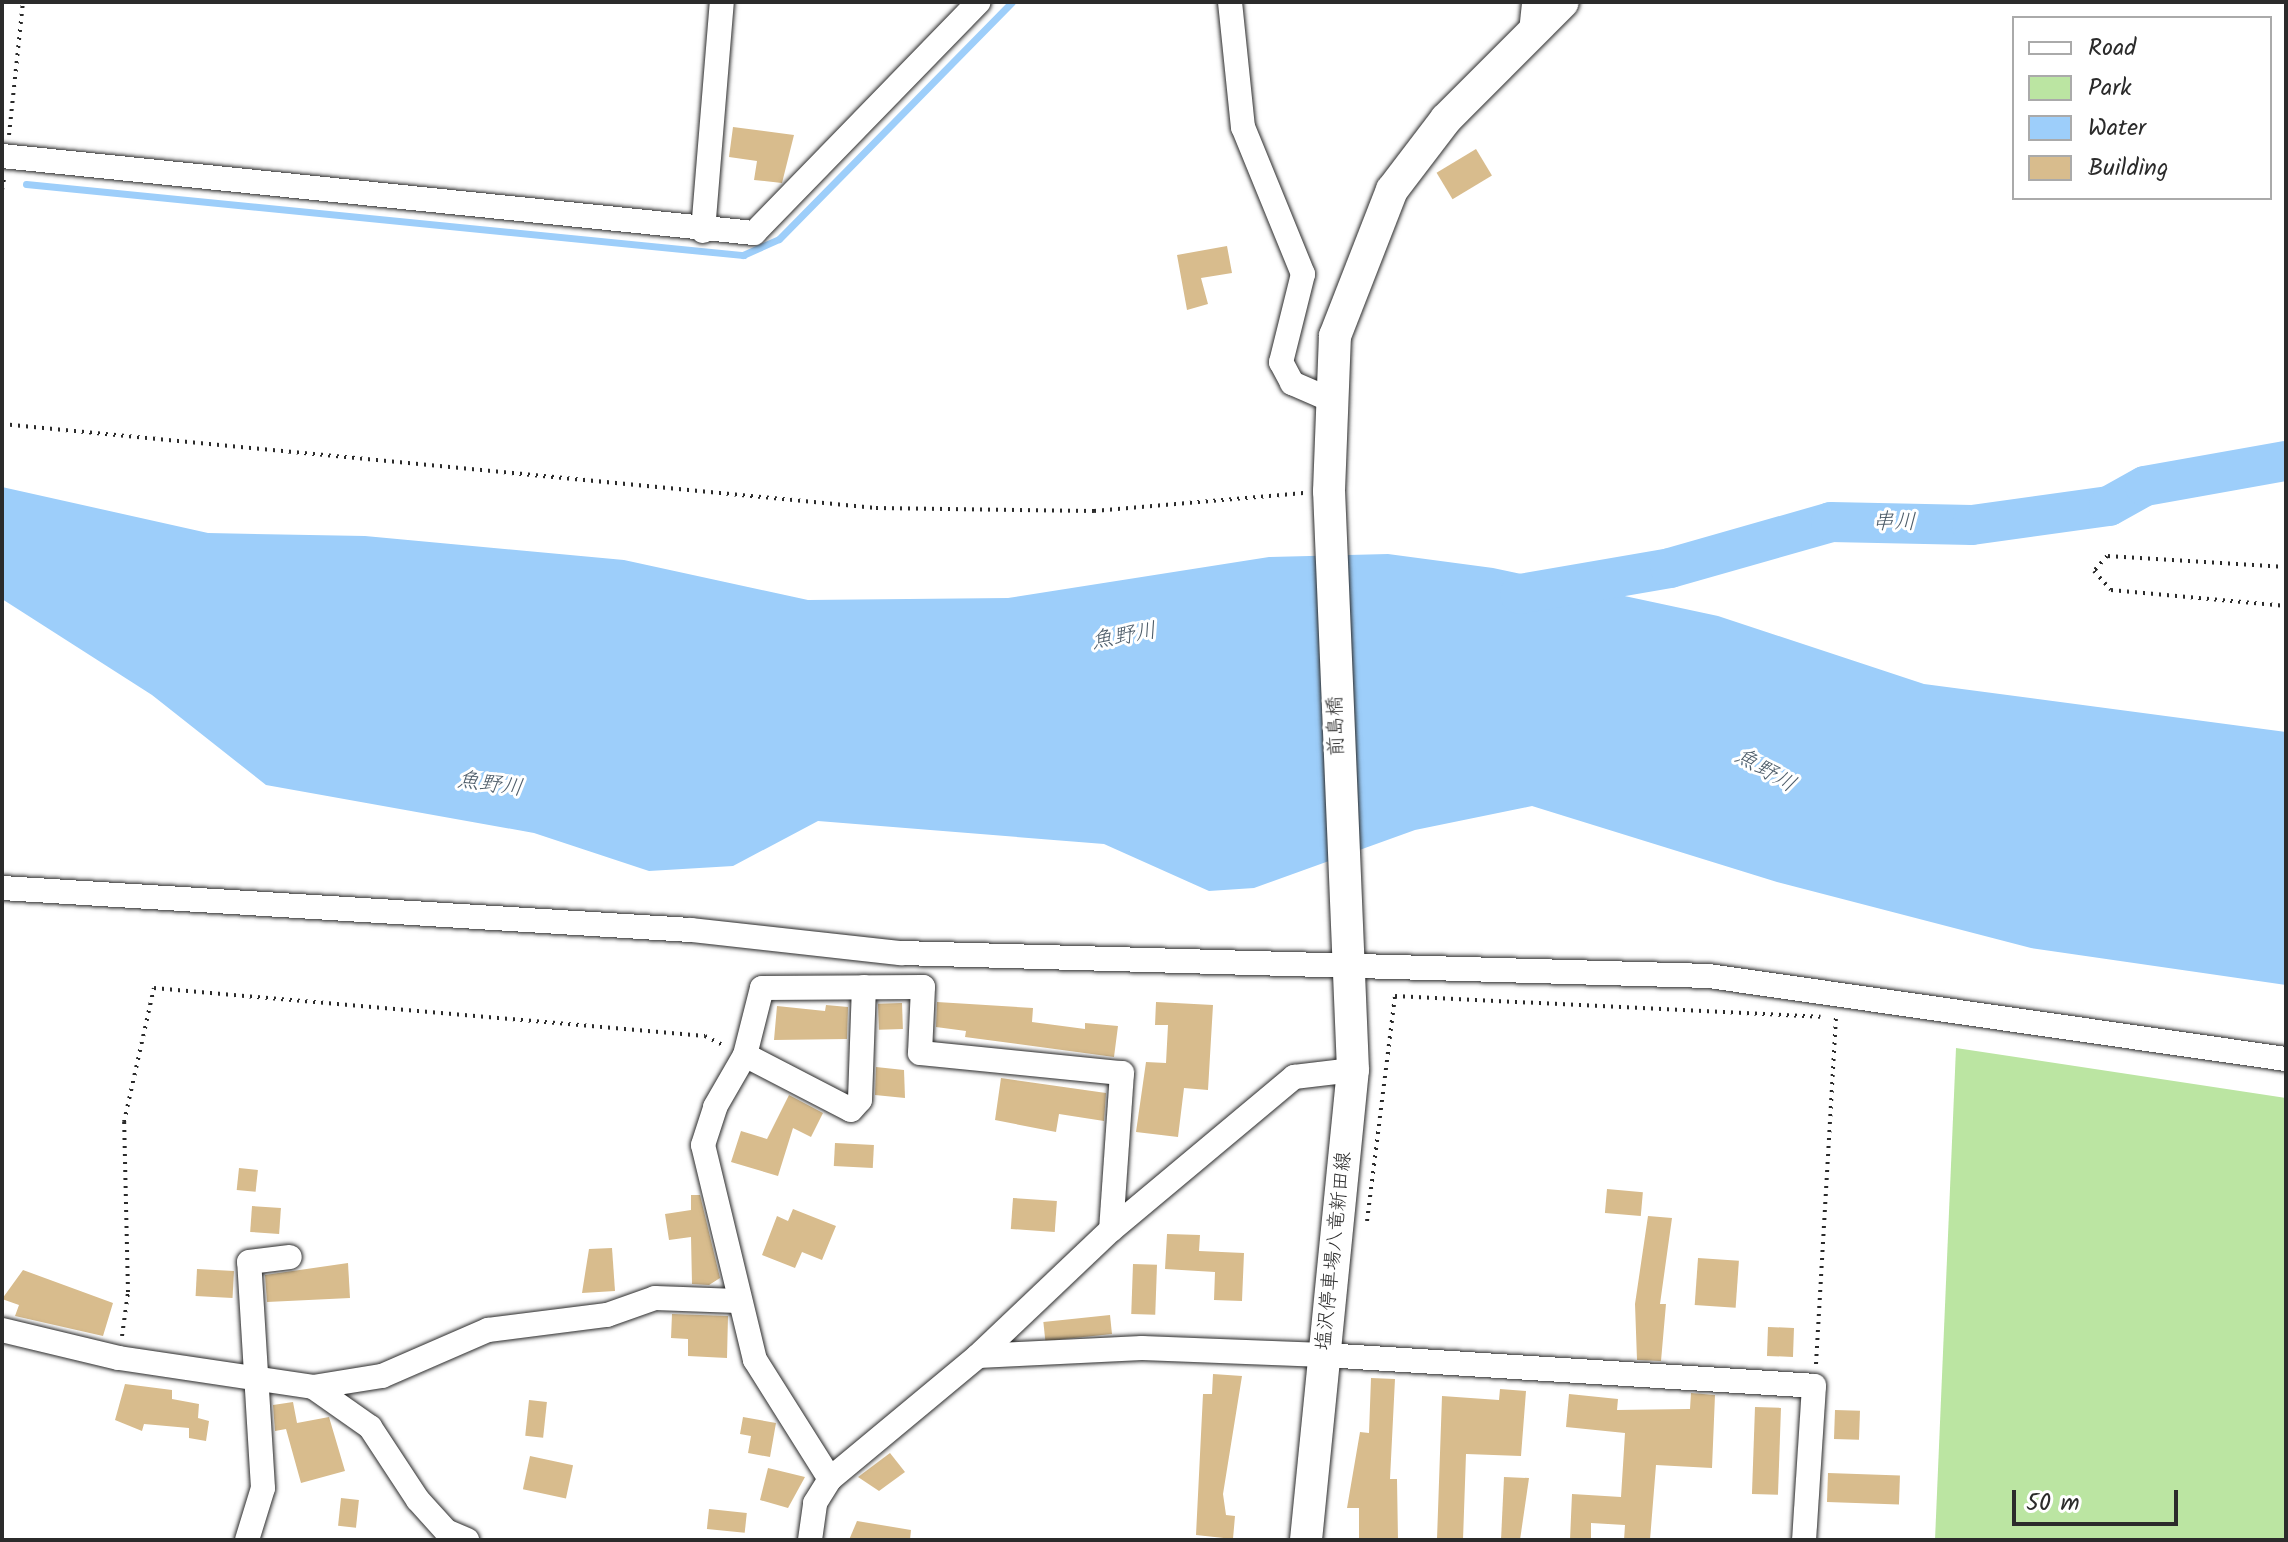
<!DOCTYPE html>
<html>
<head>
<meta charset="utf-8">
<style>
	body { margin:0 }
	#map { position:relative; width:2288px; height:1542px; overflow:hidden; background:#fff; font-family:Kalam,"Klee One",sans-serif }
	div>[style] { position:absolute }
	.green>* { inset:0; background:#bbe5a2 }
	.water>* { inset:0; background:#9dcefa }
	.stream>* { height:7px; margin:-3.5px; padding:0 3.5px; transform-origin:3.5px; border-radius:3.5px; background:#9dcefa }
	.river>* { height:40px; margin:-20px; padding:0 20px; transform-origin:20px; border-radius:20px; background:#9dcefa }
	.building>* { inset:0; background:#d8bc8d; transform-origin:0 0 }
	.path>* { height:4px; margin-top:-2px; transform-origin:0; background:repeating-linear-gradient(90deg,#2b2b2b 0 2px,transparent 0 8px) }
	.roads { filter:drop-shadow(0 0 2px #2b2b2b) drop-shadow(0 0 2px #2b2b2b) }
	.minor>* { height:24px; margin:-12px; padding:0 12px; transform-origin:12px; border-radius:12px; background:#fff }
	.major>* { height:32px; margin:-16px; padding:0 16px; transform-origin:16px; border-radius:16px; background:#fff }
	span { translate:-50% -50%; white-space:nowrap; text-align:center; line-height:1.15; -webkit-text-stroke:6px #fff; paint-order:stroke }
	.street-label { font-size:20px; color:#2b2b2b }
	.water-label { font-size:22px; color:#4d5c69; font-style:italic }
	.frame { position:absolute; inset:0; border:4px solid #2b2b2b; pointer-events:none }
	.legend { position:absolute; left:2012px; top:16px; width:260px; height:184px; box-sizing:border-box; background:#fff; border:2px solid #aaa; margin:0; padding:10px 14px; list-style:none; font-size:24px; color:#2b2b2b }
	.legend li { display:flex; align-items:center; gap:16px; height:40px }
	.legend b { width:40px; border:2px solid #aaa }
	.scale { position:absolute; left:2012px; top:1490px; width:166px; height:36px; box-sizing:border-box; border:4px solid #2b2b2b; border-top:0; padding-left:10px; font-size:24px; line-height:28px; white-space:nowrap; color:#2b2b2b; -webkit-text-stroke:6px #fff; paint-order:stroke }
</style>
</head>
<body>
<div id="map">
	<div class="green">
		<div style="clip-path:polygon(1956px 1048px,2286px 1098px,2286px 1540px,1935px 1540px)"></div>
	</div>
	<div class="water">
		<div style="clip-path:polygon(2px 487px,208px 533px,365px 536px,624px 560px,808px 600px,1008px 598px,1269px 557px,1388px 554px,1493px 568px,1718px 616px,1924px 684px,2286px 732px,2286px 985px,2031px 948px,1777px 882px,1532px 806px,1415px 830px,1254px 888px,1209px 891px,1104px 844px,818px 821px,733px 866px,649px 871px,534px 833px,266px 785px,152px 695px,2px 599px)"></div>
	</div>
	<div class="stream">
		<div style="left:26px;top:184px;width:721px;rotate:5.66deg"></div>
		<div style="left:743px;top:255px;width:39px;rotate:-24deg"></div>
		<div style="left:779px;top:239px;width:332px;rotate:-45.5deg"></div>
	</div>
	<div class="river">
		<div style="left:1520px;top:594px;width:152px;rotate:-9.8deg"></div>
		<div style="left:1670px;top:568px;width:167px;rotate:-15.9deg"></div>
		<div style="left:1831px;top:522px;width:141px;rotate:1.2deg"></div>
		<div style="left:1972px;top:525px;width:138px;rotate:-7.9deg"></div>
		<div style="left:2109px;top:506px;width:41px;rotate:-29.1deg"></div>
		<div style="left:2145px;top:486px;width:143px;rotate:-10.1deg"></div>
	</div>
	<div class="building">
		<div style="clip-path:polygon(733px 127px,794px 135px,782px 183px,754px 180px,757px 161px,729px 157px)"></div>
		<div style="left:1476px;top:149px;width:31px;height:46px;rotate:59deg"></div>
		<div style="clip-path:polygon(1227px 246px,1232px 273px,1201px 278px,1208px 304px,1187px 310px,1177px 255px)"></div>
		<div style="clip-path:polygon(937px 1002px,1033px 1008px,1032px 1022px,1085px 1029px,1085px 1023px,1118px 1026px,1114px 1057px,965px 1037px,966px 1031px,936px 1027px)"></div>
		<div style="clip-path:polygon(1156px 1002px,1213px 1005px,1208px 1090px,1184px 1088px,1178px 1137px,1136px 1132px,1146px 1062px,1166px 1063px,1168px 1025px,1155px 1025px)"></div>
		<div style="left:902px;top:1003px;width:26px;height:24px;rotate:88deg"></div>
		<div style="clip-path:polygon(826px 1005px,848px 1007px,847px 1039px,774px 1040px,777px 1006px,825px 1011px)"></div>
		<div style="clip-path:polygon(876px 1067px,904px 1070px,905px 1098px,875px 1095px)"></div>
		<div style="clip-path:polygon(1001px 1078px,1106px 1093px,1104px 1121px,1059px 1114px,1056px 1132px,995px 1120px)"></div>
		<div style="clip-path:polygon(789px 1095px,823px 1113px,811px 1137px,793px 1128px,778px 1176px,731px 1162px,741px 1131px,767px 1139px)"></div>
		<div style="left:835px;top:1143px;width:39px;height:23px;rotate:3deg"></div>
		<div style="left:239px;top:1168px;width:19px;height:22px;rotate:6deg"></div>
		<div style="left:1607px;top:1189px;width:36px;height:24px;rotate:5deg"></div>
		<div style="clip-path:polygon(691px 1195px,700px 1195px,720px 1278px,709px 1285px,692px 1284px,691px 1237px,669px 1240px,665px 1214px,691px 1210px)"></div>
		<div style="left:1013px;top:1198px;width:44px;height:31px;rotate:4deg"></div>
		<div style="left:252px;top:1206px;width:29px;height:26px;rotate:4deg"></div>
		<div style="clip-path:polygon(793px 1209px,836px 1226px,822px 1260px,802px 1252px,795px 1268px,762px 1255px,777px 1216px,788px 1221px)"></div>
		<div style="clip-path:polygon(1648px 1216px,1672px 1218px,1660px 1304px,1666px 1304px,1661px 1361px,1637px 1360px,1635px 1304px)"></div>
		<div style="clip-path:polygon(1167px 1234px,1200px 1235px,1199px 1251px,1244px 1253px,1242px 1301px,1214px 1300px,1215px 1272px,1165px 1269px)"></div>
		<div style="clip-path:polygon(612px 1248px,615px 1291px,582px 1293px,589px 1249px)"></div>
		<div style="left:1698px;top:1258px;width:41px;height:47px;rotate:4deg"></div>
		<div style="clip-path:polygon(348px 1263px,350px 1298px,267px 1302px,265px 1275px)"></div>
		<div style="left:1133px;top:1264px;width:24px;height:50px;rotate:2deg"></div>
		<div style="left:197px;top:1269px;width:37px;height:27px;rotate:3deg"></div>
		<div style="clip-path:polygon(23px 1270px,113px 1303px,103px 1336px,15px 1316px,19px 1305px,2px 1299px)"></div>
		<div style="clip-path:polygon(672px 1314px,728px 1316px,727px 1358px,688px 1356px,688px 1339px,671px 1338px)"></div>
		<div style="left:1110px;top:1315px;width:19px;height:67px;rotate:84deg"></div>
		<div style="left:1768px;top:1327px;width:26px;height:29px;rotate:2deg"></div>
		<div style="clip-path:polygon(1213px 1374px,1242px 1376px,1223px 1494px,1226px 1515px,1235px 1516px,1233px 1539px,1196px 1535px,1203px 1394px,1212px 1394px)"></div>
		<div style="clip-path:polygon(1371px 1378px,1395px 1379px,1390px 1479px,1397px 1479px,1398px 1540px,1359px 1540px,1359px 1508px,1347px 1508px,1360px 1432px,1369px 1433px)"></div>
		<div style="clip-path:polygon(125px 1384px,172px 1390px,172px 1399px,199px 1404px,198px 1418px,209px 1421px,206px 1441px,189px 1438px,189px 1428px,144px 1424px,142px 1431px,115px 1420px)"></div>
		<div style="clip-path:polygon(1500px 1389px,1526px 1391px,1521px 1456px,1466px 1454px,1463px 1540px,1437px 1539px,1442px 1396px,1499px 1400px)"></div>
		<div style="clip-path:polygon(1691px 1393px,1715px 1395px,1712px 1468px,1656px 1465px,1650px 1540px,1624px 1540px,1625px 1525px,1591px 1523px,1591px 1540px,1570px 1540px,1572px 1494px,1621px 1497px,1625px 1433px,1566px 1427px,1569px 1394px,1618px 1399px,1617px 1410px,1690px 1409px)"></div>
		<div style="left:529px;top:1400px;width:18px;height:36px;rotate:6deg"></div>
		<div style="clip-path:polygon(293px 1402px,297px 1423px,329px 1417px,345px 1471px,301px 1483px,286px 1429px,275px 1431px,273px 1405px)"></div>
		<div style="left:1755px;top:1407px;width:26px;height:87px;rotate:2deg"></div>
		<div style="left:1835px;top:1410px;width:25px;height:29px;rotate:2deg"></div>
		<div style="clip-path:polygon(743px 1417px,776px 1423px,770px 1457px,748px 1453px,751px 1436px,740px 1434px)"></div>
		<div style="clip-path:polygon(890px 1453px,905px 1472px,879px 1491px,858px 1477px)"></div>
		<div style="left:530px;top:1456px;width:44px;height:34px;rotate:12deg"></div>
		<div style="clip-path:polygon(768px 1468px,805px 1477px,788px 1508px,760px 1500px)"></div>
		<div style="left:1828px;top:1473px;width:72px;height:29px;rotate:2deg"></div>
		<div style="clip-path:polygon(1504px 1477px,1529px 1478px,1520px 1540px,1501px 1540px)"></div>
		<div style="left:341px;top:1498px;width:18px;height:28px;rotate:6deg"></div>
		<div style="left:709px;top:1509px;width:38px;height:20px;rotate:6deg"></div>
		<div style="clip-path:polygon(857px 1521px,911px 1530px,910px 1540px,849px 1540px)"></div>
	</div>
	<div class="path">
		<div style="left:9px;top:135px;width:134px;rotate:-84deg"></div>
		<div style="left:2px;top:190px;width:11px;rotate:-80deg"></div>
		<div style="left:2px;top:424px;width:878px;rotate:5.49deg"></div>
		<div style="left:876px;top:508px;width:218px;rotate:0.8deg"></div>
		<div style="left:1094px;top:511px;width:210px;rotate:-4.9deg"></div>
		<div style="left:2286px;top:567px;width:179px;rotate:-176.5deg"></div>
		<div style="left:2107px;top:556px;width:20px;rotate:131deg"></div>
		<div style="left:2094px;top:571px;width:25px;rotate:48deg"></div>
		<div style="left:2111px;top:590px;width:176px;rotate:5.2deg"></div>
		<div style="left:1367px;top:1221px;width:227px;rotate:-82.9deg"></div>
		<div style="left:1395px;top:996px;width:426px;rotate:2.8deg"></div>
		<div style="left:122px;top:1336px;width:44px;rotate:-82.2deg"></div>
		<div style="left:128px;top:1292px;width:170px;rotate:-91.3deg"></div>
		<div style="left:124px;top:1122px;width:137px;rotate:-77.4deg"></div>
		<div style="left:154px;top:988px;width:553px;rotate:4.98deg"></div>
		<div style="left:705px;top:1036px;width:22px;rotate:27deg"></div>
		<div style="left:1816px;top:1364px;width:347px;rotate:-86.7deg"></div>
	</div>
	<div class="roads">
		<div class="minor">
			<div style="left:1230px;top:2px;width:126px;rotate:84.1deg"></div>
			<div style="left:1243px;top:127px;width:159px;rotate:67.8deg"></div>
			<div style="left:1303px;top:274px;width:91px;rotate:104deg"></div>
			<div style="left:1281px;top:362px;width:24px;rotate:62deg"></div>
			<div style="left:1292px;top:383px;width:43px;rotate:23.6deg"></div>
			<div style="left:1531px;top:32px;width:30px;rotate:-84deg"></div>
			<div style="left:2px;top:156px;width:756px;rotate:5.85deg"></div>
			<div style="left:754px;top:233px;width:322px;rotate:-45.8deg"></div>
			<div style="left:703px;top:231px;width:230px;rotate:-85.3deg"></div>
			<div style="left:2px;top:888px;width:690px;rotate:3.49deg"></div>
			<div style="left:691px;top:930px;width:211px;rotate:6.3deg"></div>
			<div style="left:901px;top:953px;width:808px;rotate:1.63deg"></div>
			<div style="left:1709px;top:976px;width:583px;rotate:8.19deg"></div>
			<div style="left:745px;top:1055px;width:119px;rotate:27.4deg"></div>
			<div style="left:851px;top:1110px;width:13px;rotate:-48deg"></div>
			<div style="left:860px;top:1100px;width:113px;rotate:-88deg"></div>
			<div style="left:2px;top:1330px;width:120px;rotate:13.5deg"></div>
			<div style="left:119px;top:1358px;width:196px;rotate:8.5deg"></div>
			<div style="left:313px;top:1387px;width:70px;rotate:35.1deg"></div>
			<div style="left:370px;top:1427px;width:87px;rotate:56.7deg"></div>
			<div style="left:418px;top:1500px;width:42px;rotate:47.9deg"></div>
			<div style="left:446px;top:1531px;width:23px;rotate:23deg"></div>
			<div style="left:978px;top:1356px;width:164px;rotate:-2.8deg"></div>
			<div style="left:1142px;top:1348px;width:182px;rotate:2.2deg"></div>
			<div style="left:1324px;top:1355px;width:491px;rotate:3.6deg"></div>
			<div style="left:1814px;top:1386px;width:154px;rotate:93.7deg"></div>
			<div style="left:313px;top:1387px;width:70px;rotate:-9.1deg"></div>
			<div style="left:382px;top:1376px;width:116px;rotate:-23.5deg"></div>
			<div style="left:488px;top:1330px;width:120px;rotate:-7.2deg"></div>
			<div style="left:607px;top:1315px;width:51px;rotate:-19.5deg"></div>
			<div style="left:655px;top:1298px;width:83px;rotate:2.1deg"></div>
			<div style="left:830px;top:1479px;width:141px;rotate:-122.2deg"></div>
			<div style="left:755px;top:1360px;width:221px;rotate:-103.6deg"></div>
			<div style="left:703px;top:1145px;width:40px;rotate:-72deg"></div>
			<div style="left:715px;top:1107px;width:60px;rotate:-60deg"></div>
			<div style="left:745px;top:1055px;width:69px;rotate:-75.8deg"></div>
			<div style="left:762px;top:988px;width:161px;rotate:-0.4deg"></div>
			<div style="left:923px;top:987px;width:66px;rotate:92.6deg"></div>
			<div style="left:920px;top:1053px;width:203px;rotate:5.7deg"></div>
			<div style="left:1122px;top:1073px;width:157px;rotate:94deg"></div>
			<div style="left:247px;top:1540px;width:54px;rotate:-72.9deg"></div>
			<div style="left:263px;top:1488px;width:226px;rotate:-93.5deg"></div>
			<div style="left:249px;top:1262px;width:41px;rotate:-7deg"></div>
			<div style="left:810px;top:1540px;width:37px;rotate:-82deg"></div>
			<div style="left:815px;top:1503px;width:28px;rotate:-58deg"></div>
			<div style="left:830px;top:1479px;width:192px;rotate:-39.7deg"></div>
			<div style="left:978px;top:1356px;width:183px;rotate:-43.5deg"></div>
			<div style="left:1111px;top:1230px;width:239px;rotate:-39.9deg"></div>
			<div style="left:1294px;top:1077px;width:59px;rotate:-6.8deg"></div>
		</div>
		<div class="major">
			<div style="left:1306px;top:1540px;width:472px;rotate:-84.3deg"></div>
			<div style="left:1353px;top:1070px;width:579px;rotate:-92.37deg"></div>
			<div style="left:1329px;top:491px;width:155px;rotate:-87.8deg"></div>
			<div style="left:1335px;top:336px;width:157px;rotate:-68.7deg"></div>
			<div style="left:1392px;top:190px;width:89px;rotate:-52.7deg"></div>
			<div style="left:1446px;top:119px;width:165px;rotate:-45deg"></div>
		</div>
	</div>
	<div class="street-label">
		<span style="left:1337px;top:726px;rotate:-92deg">前島橋</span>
		<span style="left:1335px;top:1251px;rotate:-84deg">塩沢停車場八竜新田線</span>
	</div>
	<div class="water-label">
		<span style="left:1894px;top:523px;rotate:1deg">串川</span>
		<span style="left:1124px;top:637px;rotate:-10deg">魚野川</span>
		<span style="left:1765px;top:771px;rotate:30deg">魚野川</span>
		<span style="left:490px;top:785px;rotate:8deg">魚野川</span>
	</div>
	<div class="frame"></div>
	<ul class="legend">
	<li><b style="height:10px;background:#fff"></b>Road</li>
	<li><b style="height:22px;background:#bbe5a2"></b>Park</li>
	<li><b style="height:22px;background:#9dcefa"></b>Water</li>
	<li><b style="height:22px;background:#d8bc8d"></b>Building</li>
	</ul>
	<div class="scale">50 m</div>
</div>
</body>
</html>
